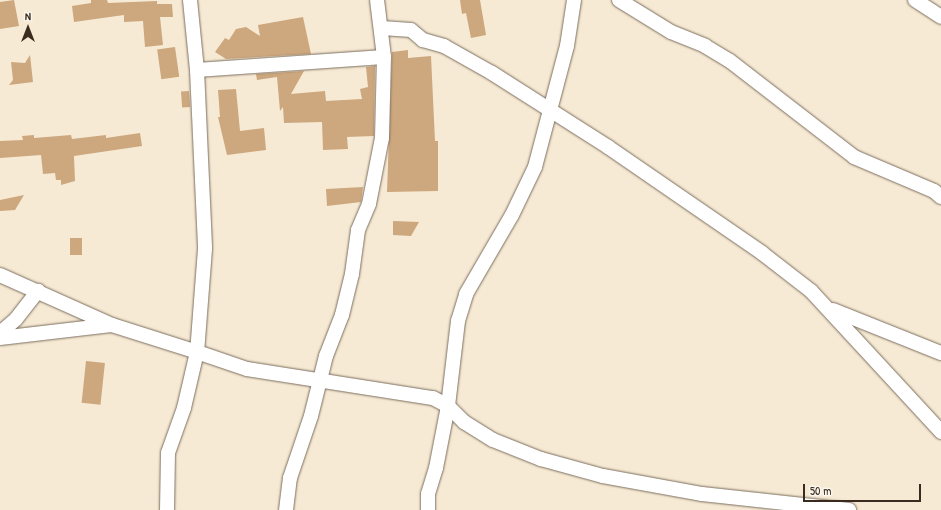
<!DOCTYPE html>
<html>
<head>
<meta charset="utf-8">
<style>
	body { margin:0 }
	#map { position:relative; width:941px; height:510px; overflow:hidden; background:#f6ead4; font-family:"Patrick Hand",sans-serif }
	div>[style] { position:absolute }
	.building>* { inset:0; background:#cda77d; transform-origin:0 0 }
	.roads { filter:drop-shadow(0 0 1px #7c6d5e) drop-shadow(0 0 1px #7c6d5e) }
	.street>* { height:14px; margin:-7px; padding:0 7px; transform-origin:7px; border-radius:7px; background:#fff }
	span { translate:-50% -50%; white-space:nowrap; text-align:center; line-height:1.15; -webkit-text-stroke:3px #fbf7ec; paint-order:stroke }
	.north { position:absolute; left:8px; top:8px; width:40px; height:40px; -webkit-text-stroke:3px #fbf7ec; paint-order:stroke; rotate:0deg; font-size:11px; font-weight:700; line-height:16px; text-align:center; color:#3b2a1e }
	.north::after { content:''; display:block; margin:auto; width:14px; height:18px; background:#3b2a1e; clip-path:polygon(50% 0,100% 100%,50% 72%,0 100%) }
	.scale { position:absolute; left:803px; top:484px; width:118px; height:18px; box-sizing:border-box; border:2px solid #3b2a1e; border-top:0; padding-left:5px; font-size:12px; line-height:14px; white-space:nowrap; color:#3b2a1e; -webkit-text-stroke:3px #fbf7ec; paint-order:stroke }
</style>
</head>
<body>
<div id="map">
	<div class="building">
		<div style="clip-path:polygon(14px 0,19px 26px,0 29px,0 2px)"></div>
		<div style="clip-path:polygon(91px 0,107px 0,108px 3px,157px 1px,157px 4px,172px 4px,173px 17px,160px 17px,163px 45px,145px 47px,143px 21px,124px 22px,124px 15px,74px 22px,72px 6px,91px 3px)"></div>
		<div style="clip-path:polygon(460px 0,480px 0,486px 35px,471px 38px,466px 13px,462px 14px)"></div>
		<div style="clip-path:polygon(303px 17px,311px 54px,226px 59px,215px 52px,225px 38px,229px 40px,236px 29px,246px 27px,260px 36px,258px 25px)"></div>
		<div style="left:175px;top:47px;width:30px;height:18px;rotate:82deg"></div>
		<div style="clip-path:polygon(408px 50px,408px 58px,431px 56px,435px 141px,438px 141px,438px 191px,387px 192px,392px 52px)"></div>
		<div style="clip-path:polygon(30px 55px,33px 82px,9px 85px,13px 80px,11px 62px,25px 63px)"></div>
		<div style="clip-path:polygon(375px 66px,374px 136px,347px 137px,348px 149px,323px 150px,322px 122px,284px 123px,283px 107px,280px 111px,277px 77px,257px 80px,256px 74px,304px 71px,291px 94px,325px 91px,326px 101px,362px 99px,360px 89px,368px 87px,366px 67px)"></div>
		<div style="clip-path:polygon(236px 89px,240px 131px,264px 128px,266px 150px,227px 155px,218px 117px,220px 117px,218px 90px)"></div>
		<div style="left:189px;top:91px;width:16px;height:8px;rotate:86deg"></div>
		<div style="clip-path:polygon(140px 133px,142px 146px,74px 156px,75px 181px,61px 185px,61px 180px,56px 180px,55px 173px,43px 174px,41px 155px,0 158px,0 141px,23px 140px,22px 136px,34px 135px,34px 138px,71px 135px,72px 139px,106px 135px,106px 138px)"></div>
		<div style="clip-path:polygon(363px 187px,361px 202px,327px 206px,326px 189px)"></div>
		<div style="clip-path:polygon(24px 195px,15px 210px,0 211px,0 200px)"></div>
		<div style="clip-path:polygon(393px 221px,419px 222px,411px 236px,393px 235px)"></div>
		<div style="left:70px;top:238px;width:12px;height:17px"></div>
		<div style="left:86px;top:361px;width:19px;height:42px;rotate:6deg"></div>
	</div>
	<div class="roads">
		<div class="street">
			<div style="left:190px;top:0;width:70px;rotate:84.3deg"></div>
			<div style="left:197px;top:70px;width:179px;rotate:87.4deg"></div>
			<div style="left:205px;top:249px;width:103px;rotate:94.4deg"></div>
			<div style="left:197px;top:352px;width:53px;rotate:18.8deg"></div>
			<div style="left:247px;top:369px;width:188px;rotate:8.9deg"></div>
			<div style="left:433px;top:398px;width:17px;rotate:28deg"></div>
			<div style="left:448px;top:406px;width:23px;rotate:45deg"></div>
			<div style="left:464px;top:422px;width:34px;rotate:32deg"></div>
			<div style="left:493px;top:440px;width:52px;rotate:21.6deg"></div>
			<div style="left:541px;top:459px;width:64px;rotate:15.3deg"></div>
			<div style="left:603px;top:476px;width:101px;rotate:10.3deg"></div>
			<div style="left:702px;top:494px;width:148px;rotate:6.2deg"></div>
			<div style="left:619px;top:0;width:61px;rotate:31.6deg"></div>
			<div style="left:671px;top:32px;width:37px;rotate:22deg"></div>
			<div style="left:705px;top:46px;width:29px;rotate:31deg"></div>
			<div style="left:730px;top:61px;width:157px;rotate:37.7deg"></div>
			<div style="left:854px;top:157px;width:87px;rotate:23deg"></div>
			<div style="left:934px;top:191px;width:9px;rotate:41deg"></div>
			<div style="left:915px;top:0;width:31px;rotate:33deg"></div>
			<div style="left:382px;top:28px;width:29px;rotate:4deg"></div>
			<div style="left:411px;top:30px;width:16px;rotate:40deg"></div>
			<div style="left:423px;top:40px;width:22px;rotate:16deg"></div>
			<div style="left:444px;top:46px;width:55px;rotate:29.4deg"></div>
			<div style="left:492px;top:73px;width:138px;rotate:32.5deg"></div>
			<div style="left:608px;top:147px;width:187px;rotate:34.5deg"></div>
			<div style="left:762px;top:253px;width:62px;rotate:37.8deg"></div>
			<div style="left:811px;top:291px;width:192px;rotate:47.3deg"></div>
			<div style="left:197px;top:70px;width:187px;rotate:-4deg"></div>
			<div style="left:0;top:275px;width:123px;rotate:24.1deg"></div>
			<div style="left:112px;top:325px;width:89px;rotate:17.6deg"></div>
			<div style="left:197px;top:352px;width:57px;rotate:103.1deg"></div>
			<div style="left:184px;top:408px;width:48px;rotate:109.6deg"></div>
			<div style="left:168px;top:453px;width:57px;rotate:91deg"></div>
			<div style="left:833px;top:310px;width:116px;rotate:21.7deg"></div>
			<div style="left:0;top:333px;width:21px;rotate:-41deg"></div>
			<div style="left:16px;top:319px;width:36px;rotate:-52deg"></div>
			<div style="left:0;top:338px;width:112px;rotate:-6.7deg"></div>
			<div style="left:286px;top:510px;width:32px;rotate:-83deg"></div>
			<div style="left:290px;top:478px;width:65px;rotate:-71.3deg"></div>
			<div style="left:311px;top:416px;width:62px;rotate:-76deg"></div>
			<div style="left:326px;top:356px;width:44px;rotate:-68.7deg"></div>
			<div style="left:342px;top:315px;width:42px;rotate:-76.3deg"></div>
			<div style="left:352px;top:274px;width:44px;rotate:-82.2deg"></div>
			<div style="left:358px;top:230px;width:28px;rotate:-67deg"></div>
			<div style="left:369px;top:204px;width:67px;rotate:-78.9deg"></div>
			<div style="left:382px;top:138px;width:81px;rotate:-88.6deg"></div>
			<div style="left:384px;top:57px;width:57px;rotate:-97deg"></div>
			<div style="left:428px;top:510px;width:16px;rotate:-90deg"></div>
			<div style="left:428px;top:494px;width:27px;rotate:-73deg"></div>
			<div style="left:436px;top:468px;width:63px;rotate:-79deg"></div>
			<div style="left:448px;top:406px;width:86px;rotate:-83.3deg"></div>
			<div style="left:458px;top:321px;width:28px;rotate:-73deg"></div>
			<div style="left:466px;top:294px;width:91px;rotate:-59.8deg"></div>
			<div style="left:512px;top:215px;width:53px;rotate:-64.4deg"></div>
			<div style="left:535px;top:167px;width:125px;rotate:-75.2deg"></div>
			<div style="left:567px;top:46px;width:47px;rotate:-81.3deg"></div>
		</div>
	</div>
	<div class="north">N</div>
	<div class="scale">50 m</div>
</div>
</body>
</html>
